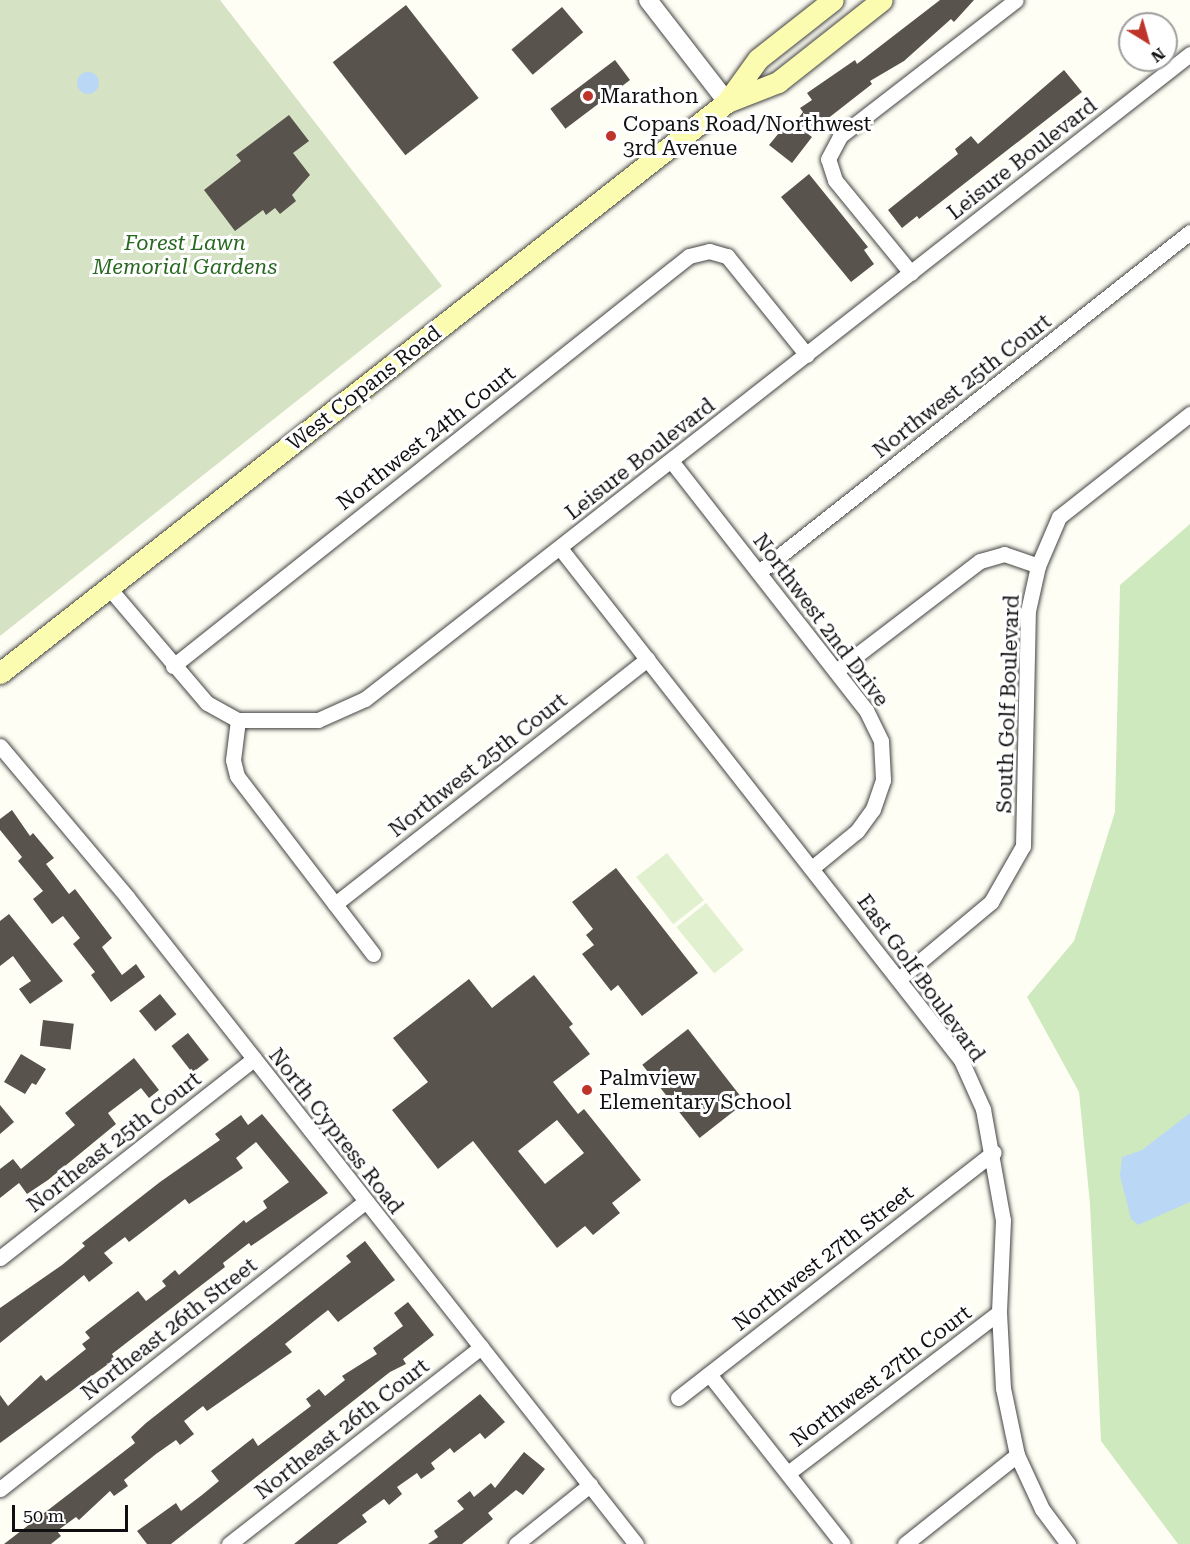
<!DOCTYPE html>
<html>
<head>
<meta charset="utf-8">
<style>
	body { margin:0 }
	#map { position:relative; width:1190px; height:1544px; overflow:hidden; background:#fffef4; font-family:"Roboto Serif",serif }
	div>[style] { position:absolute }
	.green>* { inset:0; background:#cfe9be }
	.cemetery>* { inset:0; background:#d5e2c4 }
	.pitch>* { inset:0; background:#e1f1cf; transform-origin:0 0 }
	.water>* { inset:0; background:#bad8f5 }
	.round { border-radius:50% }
	.building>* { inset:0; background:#59534d; transform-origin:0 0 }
	.roads { filter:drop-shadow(0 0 2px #434343) drop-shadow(0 0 2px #434343) }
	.minor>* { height:15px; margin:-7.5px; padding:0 7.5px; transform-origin:7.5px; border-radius:7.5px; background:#fff }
	.tertiary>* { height:18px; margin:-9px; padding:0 9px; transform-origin:9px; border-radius:9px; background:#fff }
	.secondary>* { height:21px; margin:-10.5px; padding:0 10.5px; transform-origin:10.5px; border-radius:10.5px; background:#fcfcb1 }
	.dots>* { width:16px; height:16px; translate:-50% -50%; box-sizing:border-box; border:3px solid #fff; border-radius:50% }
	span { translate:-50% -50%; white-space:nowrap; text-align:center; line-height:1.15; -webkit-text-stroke:6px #fff; paint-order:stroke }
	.poi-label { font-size:21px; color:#101010 }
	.left { translate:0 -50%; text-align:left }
	.street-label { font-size:21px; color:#101010 }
	.park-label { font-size:21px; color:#286821; font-style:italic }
	.north { position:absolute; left:1118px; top:12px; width:60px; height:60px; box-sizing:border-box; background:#fff; border:2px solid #9f9f9f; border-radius:50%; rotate:143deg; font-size:16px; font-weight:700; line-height:24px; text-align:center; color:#101010 }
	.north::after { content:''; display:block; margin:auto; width:21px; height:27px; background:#be342b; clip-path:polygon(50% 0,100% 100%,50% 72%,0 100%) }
	.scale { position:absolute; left:12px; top:1505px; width:116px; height:27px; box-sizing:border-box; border:3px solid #101010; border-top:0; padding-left:8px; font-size:18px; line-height:21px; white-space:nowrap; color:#101010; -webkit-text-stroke:4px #fff; paint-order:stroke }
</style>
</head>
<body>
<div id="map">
	<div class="green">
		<div style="clip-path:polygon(1190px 524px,1190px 1544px,1178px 1544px,1101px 1441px,1090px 1204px,1079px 1092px,1027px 997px,1074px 941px,1115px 812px,1120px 585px)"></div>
	</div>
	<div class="cemetery">
		<div style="clip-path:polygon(0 0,220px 0,442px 286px,0 636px)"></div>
	</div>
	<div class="pitch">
		<div style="left:667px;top:853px;width:60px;height:39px;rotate:52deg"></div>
		<div style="left:706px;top:903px;width:60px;height:38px;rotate:51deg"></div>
	</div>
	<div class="water">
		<div class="round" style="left:77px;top:72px;width:22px;height:22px"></div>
		<div style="clip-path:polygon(1190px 1113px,1190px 1202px,1138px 1225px,1131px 1219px,1120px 1176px,1122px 1157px,1142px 1150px)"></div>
	</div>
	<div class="building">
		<div style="clip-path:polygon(940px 0,974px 0,954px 22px,951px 19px,904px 61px,870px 81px,872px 84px,808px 134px,812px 137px,792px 163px,769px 145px,783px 128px,788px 132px,803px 112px,800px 108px,812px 100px,807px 93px,855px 60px,857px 64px)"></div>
		<div style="left:406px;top:5px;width:118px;height:93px;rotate:52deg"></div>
		<div style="left:562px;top:7px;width:33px;height:66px;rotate:50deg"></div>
		<div style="left:615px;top:60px;width:25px;height:81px;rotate:53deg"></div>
		<div style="clip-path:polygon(1064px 70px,1082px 92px,919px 219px,917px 216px,902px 228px,888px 210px,958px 154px,955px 149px,971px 136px,978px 144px)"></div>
		<div style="clip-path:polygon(289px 115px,309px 141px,293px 153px,310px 175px,292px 195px,296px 201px,280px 214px,275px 208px,266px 215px,263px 210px,235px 231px,204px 190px,241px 161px,236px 155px)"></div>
		<div style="clip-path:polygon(809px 174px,868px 247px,864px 250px,874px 264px,851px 282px,781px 197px)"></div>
		<div style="clip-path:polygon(12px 810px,30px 836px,33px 833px,54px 858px,46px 864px,69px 894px,75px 889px,112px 938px,102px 947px,122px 975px,136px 964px,145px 977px,111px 1002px,91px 975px,95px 972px,73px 944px,80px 938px,63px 916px,52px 924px,33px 899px,43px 891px,18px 861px,22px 857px,0 830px,0 819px)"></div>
		<div style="clip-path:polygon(616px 868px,698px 973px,642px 1016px,618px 985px,611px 991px,582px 954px,594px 945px,586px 935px,593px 929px,572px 902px)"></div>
		<div style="clip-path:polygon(9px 914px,63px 981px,30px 1004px,19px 989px,31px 981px,13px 956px,0 966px,0 921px)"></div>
		<div style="clip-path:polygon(evenodd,534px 975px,573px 1024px,569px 1027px,590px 1054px,553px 1082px,578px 1114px,584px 1109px,641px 1180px,612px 1203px,620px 1213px,593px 1235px,585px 1226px,557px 1248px,473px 1141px,438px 1169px,392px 1110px,428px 1082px,393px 1038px,469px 979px,492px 1008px,534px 975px,557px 1120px,584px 1153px,545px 1184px,518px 1151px,557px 1120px)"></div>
		<div style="left:160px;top:994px;width:26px;height:27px;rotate:51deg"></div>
		<div style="left:43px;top:1020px;width:31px;height:26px;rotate:7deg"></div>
		<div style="left:688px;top:1029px;width:93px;height:58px;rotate:52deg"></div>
		<div style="left:188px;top:1033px;width:34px;height:21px;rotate:52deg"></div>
		<div style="clip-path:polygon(21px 1054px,46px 1069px,36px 1085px,32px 1083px,25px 1094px,4px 1082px)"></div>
		<div style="clip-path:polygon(134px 1058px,159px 1090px,149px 1098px,141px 1088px,108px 1113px,116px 1124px,48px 1180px,27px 1194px,19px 1183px,0 1198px,0 1169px,13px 1159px,21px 1169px,75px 1125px,65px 1113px)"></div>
		<div style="clip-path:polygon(0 1105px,14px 1122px,0 1134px)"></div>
		<div style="clip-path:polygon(262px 1114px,328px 1193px,251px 1246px,249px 1243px,223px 1263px,225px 1267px,112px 1354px,115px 1359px,0 1443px,0 1395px,8px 1406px,41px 1375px,46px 1381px,86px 1349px,82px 1344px,90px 1338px,85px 1332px,138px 1291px,146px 1301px,166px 1286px,162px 1281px,175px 1270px,179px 1275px,244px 1220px,246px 1223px,267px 1208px,263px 1201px,289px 1182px,256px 1142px,236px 1158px,243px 1168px,189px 1204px,185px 1199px,129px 1242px,125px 1237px,104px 1253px,113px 1263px,89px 1282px,84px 1275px,0 1343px,0 1308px,62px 1265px,85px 1246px,82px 1243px,160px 1182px,220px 1140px,215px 1134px,241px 1115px,248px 1125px)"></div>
		<div style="clip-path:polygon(365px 1241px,395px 1280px,338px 1322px,328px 1310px,285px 1344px,292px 1352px,207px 1411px,203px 1406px,184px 1421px,194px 1434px,180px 1445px,176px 1440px,156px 1454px,124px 1480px,128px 1486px,114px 1496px,110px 1491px,79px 1520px,76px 1517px,57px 1531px,61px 1536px,51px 1544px,4px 1544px,135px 1443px,131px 1437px,146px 1423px,351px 1262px,346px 1256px)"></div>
		<div style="clip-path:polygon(408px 1302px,434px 1335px,403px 1359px,406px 1364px,390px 1372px,171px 1544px,147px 1544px,137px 1531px,176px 1503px,181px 1511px,202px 1495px,219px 1481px,211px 1471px,253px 1438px,258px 1446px,311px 1406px,306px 1399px,319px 1389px,325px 1396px,345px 1380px,342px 1376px,377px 1354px,373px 1348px,403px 1326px,394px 1313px)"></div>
		<div style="clip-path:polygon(480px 1394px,505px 1422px,485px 1439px,480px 1433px,454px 1453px,450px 1448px,431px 1463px,435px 1469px,421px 1479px,417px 1473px,397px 1487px,402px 1494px,389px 1505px,384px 1499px,362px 1515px,367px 1522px,337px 1544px,294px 1544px)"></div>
		<div style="clip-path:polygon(524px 1452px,545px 1469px,523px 1495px,516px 1490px,488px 1513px,493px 1519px,462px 1544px,428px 1544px,438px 1537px,434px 1531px,464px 1509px,457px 1501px,470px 1491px,474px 1497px,491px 1483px,495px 1488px)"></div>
	</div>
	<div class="roads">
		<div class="minor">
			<div style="left:911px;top:273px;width:120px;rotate:-129.3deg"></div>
			<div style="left:835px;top:180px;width:22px;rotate:-108deg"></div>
			<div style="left:828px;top:159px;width:26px;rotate:-62deg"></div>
			<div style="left:840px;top:136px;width:222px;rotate:-37.7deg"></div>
			<div style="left:672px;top:462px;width:315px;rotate:52deg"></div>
			<div style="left:866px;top:710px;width:34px;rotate:64deg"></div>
			<div style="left:881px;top:741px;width:39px;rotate:87deg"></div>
			<div style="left:883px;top:780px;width:31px;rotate:109deg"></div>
			<div style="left:873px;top:809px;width:27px;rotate:126deg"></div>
			<div style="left:857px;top:831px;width:58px;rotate:140.6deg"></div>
			<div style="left:560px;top:548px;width:650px;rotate:51.93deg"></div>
			<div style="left:961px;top:1060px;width:54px;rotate:65.8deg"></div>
			<div style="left:983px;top:1109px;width:113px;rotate:79.8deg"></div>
			<div style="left:1003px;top:1220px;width:92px;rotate:92.5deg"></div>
			<div style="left:999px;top:1312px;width:76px;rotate:87deg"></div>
			<div style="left:1003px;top:1388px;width:68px;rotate:78.2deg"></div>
			<div style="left:1017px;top:1455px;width:60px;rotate:65.2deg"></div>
			<div style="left:1042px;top:1509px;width:44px;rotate:53.4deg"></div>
			<div style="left:759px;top:572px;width:549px;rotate:-38.27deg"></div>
			<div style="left:109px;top:588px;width:151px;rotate:49.6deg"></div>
			<div style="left:207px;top:703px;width:35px;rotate:29deg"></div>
			<div style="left:238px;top:720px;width:80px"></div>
			<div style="left:318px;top:720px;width:51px;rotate:-24.1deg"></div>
			<div style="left:365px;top:699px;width:1047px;rotate:-38.02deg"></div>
			<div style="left:173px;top:666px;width:659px;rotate:-38.47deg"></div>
			<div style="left:689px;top:256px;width:21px;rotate:-14deg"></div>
			<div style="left:709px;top:251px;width:19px;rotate:16deg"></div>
			<div style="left:727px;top:256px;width:127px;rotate:51.1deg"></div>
			<div style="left:836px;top:671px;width:181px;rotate:-37.4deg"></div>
			<div style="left:980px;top:561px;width:25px;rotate:-16deg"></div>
			<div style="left:1004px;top:554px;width:36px;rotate:19deg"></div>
			<div style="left:238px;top:720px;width:40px;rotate:97.1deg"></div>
			<div style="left:233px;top:760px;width:16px;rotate:76deg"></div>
			<div style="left:237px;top:776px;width:224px;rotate:52.6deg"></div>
			<div style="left:0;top:746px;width:197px;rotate:49.9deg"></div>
			<div style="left:127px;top:897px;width:823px;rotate:51.81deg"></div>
			<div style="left:335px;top:904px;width:397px;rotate:-38.1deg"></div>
			<div style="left:900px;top:978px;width:119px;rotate:-39.9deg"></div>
			<div style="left:991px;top:902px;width:64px;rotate:-60.3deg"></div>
			<div style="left:1023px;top:846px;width:235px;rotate:-88.8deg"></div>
			<div style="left:1028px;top:611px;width:46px;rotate:-77.5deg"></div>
			<div style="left:1038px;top:566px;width:53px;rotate:-66.8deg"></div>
			<div style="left:1059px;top:517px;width:167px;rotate:-38.2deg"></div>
			<div style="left:0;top:1258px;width:323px;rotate:-38.1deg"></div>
			<div style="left:709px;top:1374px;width:216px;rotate:51.8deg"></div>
			<div style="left:678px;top:1398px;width:400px;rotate:-37.9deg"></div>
			<div style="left:788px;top:1473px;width:265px;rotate:-37.3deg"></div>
			<div style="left:0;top:1489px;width:464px;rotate:-38.2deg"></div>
			<div style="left:229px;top:1544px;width:320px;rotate:-38deg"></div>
			<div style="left:516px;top:1544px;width:95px;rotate:-38.6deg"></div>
			<div style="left:905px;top:1544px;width:143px;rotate:-38.5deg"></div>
		</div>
		<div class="tertiary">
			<div style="left:648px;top:0;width:129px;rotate:52.2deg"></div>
		</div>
		<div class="secondary">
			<div style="left:727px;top:102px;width:53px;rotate:-54.2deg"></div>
			<div style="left:758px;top:59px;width:95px;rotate:-38.2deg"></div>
			<div style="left:0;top:673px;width:924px;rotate:-38.15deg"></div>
			<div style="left:727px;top:102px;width:55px;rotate:-21.4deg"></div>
			<div style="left:778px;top:82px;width:132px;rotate:-38.3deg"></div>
		</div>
	</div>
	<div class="dots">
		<div style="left:588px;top:96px;background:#be342b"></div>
		<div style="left:611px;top:136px;background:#be342b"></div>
		<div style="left:587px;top:1090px;background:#be342b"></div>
	</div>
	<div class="poi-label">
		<span class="left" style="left:600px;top:96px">Marathon</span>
		<span class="left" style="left:623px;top:136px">Copans Road/Northwest<br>3rd Avenue</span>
		<span class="left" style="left:599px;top:1090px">Palmview<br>Elementary School</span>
	</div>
	<div class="street-label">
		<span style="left:1022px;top:159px;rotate:-38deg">Leisure Boulevard</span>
		<span style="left:962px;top:386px;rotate:-38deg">Northwest 25th Court</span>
		<span style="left:364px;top:388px;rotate:-38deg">West Copans Road</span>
		<span style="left:426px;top:438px;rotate:-38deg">Northwest 24th Court</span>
		<span style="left:640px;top:459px;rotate:-38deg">Leisure Boulevard</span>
		<span style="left:821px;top:620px;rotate:53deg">Northwest 2nd Drive</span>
		<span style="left:1008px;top:704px;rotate:-88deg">South Golf Boulevard</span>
		<span style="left:478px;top:765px;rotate:-38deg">Northwest 25th Court</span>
		<span style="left:921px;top:978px;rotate:54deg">East Golf Boulevard</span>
		<span style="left:336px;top:1131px;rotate:52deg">North Cypress Road</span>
		<span style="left:114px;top:1142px;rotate:-38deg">Northeast 25th Court</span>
		<span style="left:823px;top:1258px;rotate:-38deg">Northwest 27th Street</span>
		<span style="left:169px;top:1329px;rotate:-38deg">Northeast 26th Street</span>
		<span style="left:881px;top:1376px;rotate:-37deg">Northwest 27th Court</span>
		<span style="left:342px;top:1429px;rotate:-38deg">Northeast 26th Court</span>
	</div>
	<div class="park-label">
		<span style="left:185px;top:255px">Forest Lawn<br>Memorial Gardens</span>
	</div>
	<div class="north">N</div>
	<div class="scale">50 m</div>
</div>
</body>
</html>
